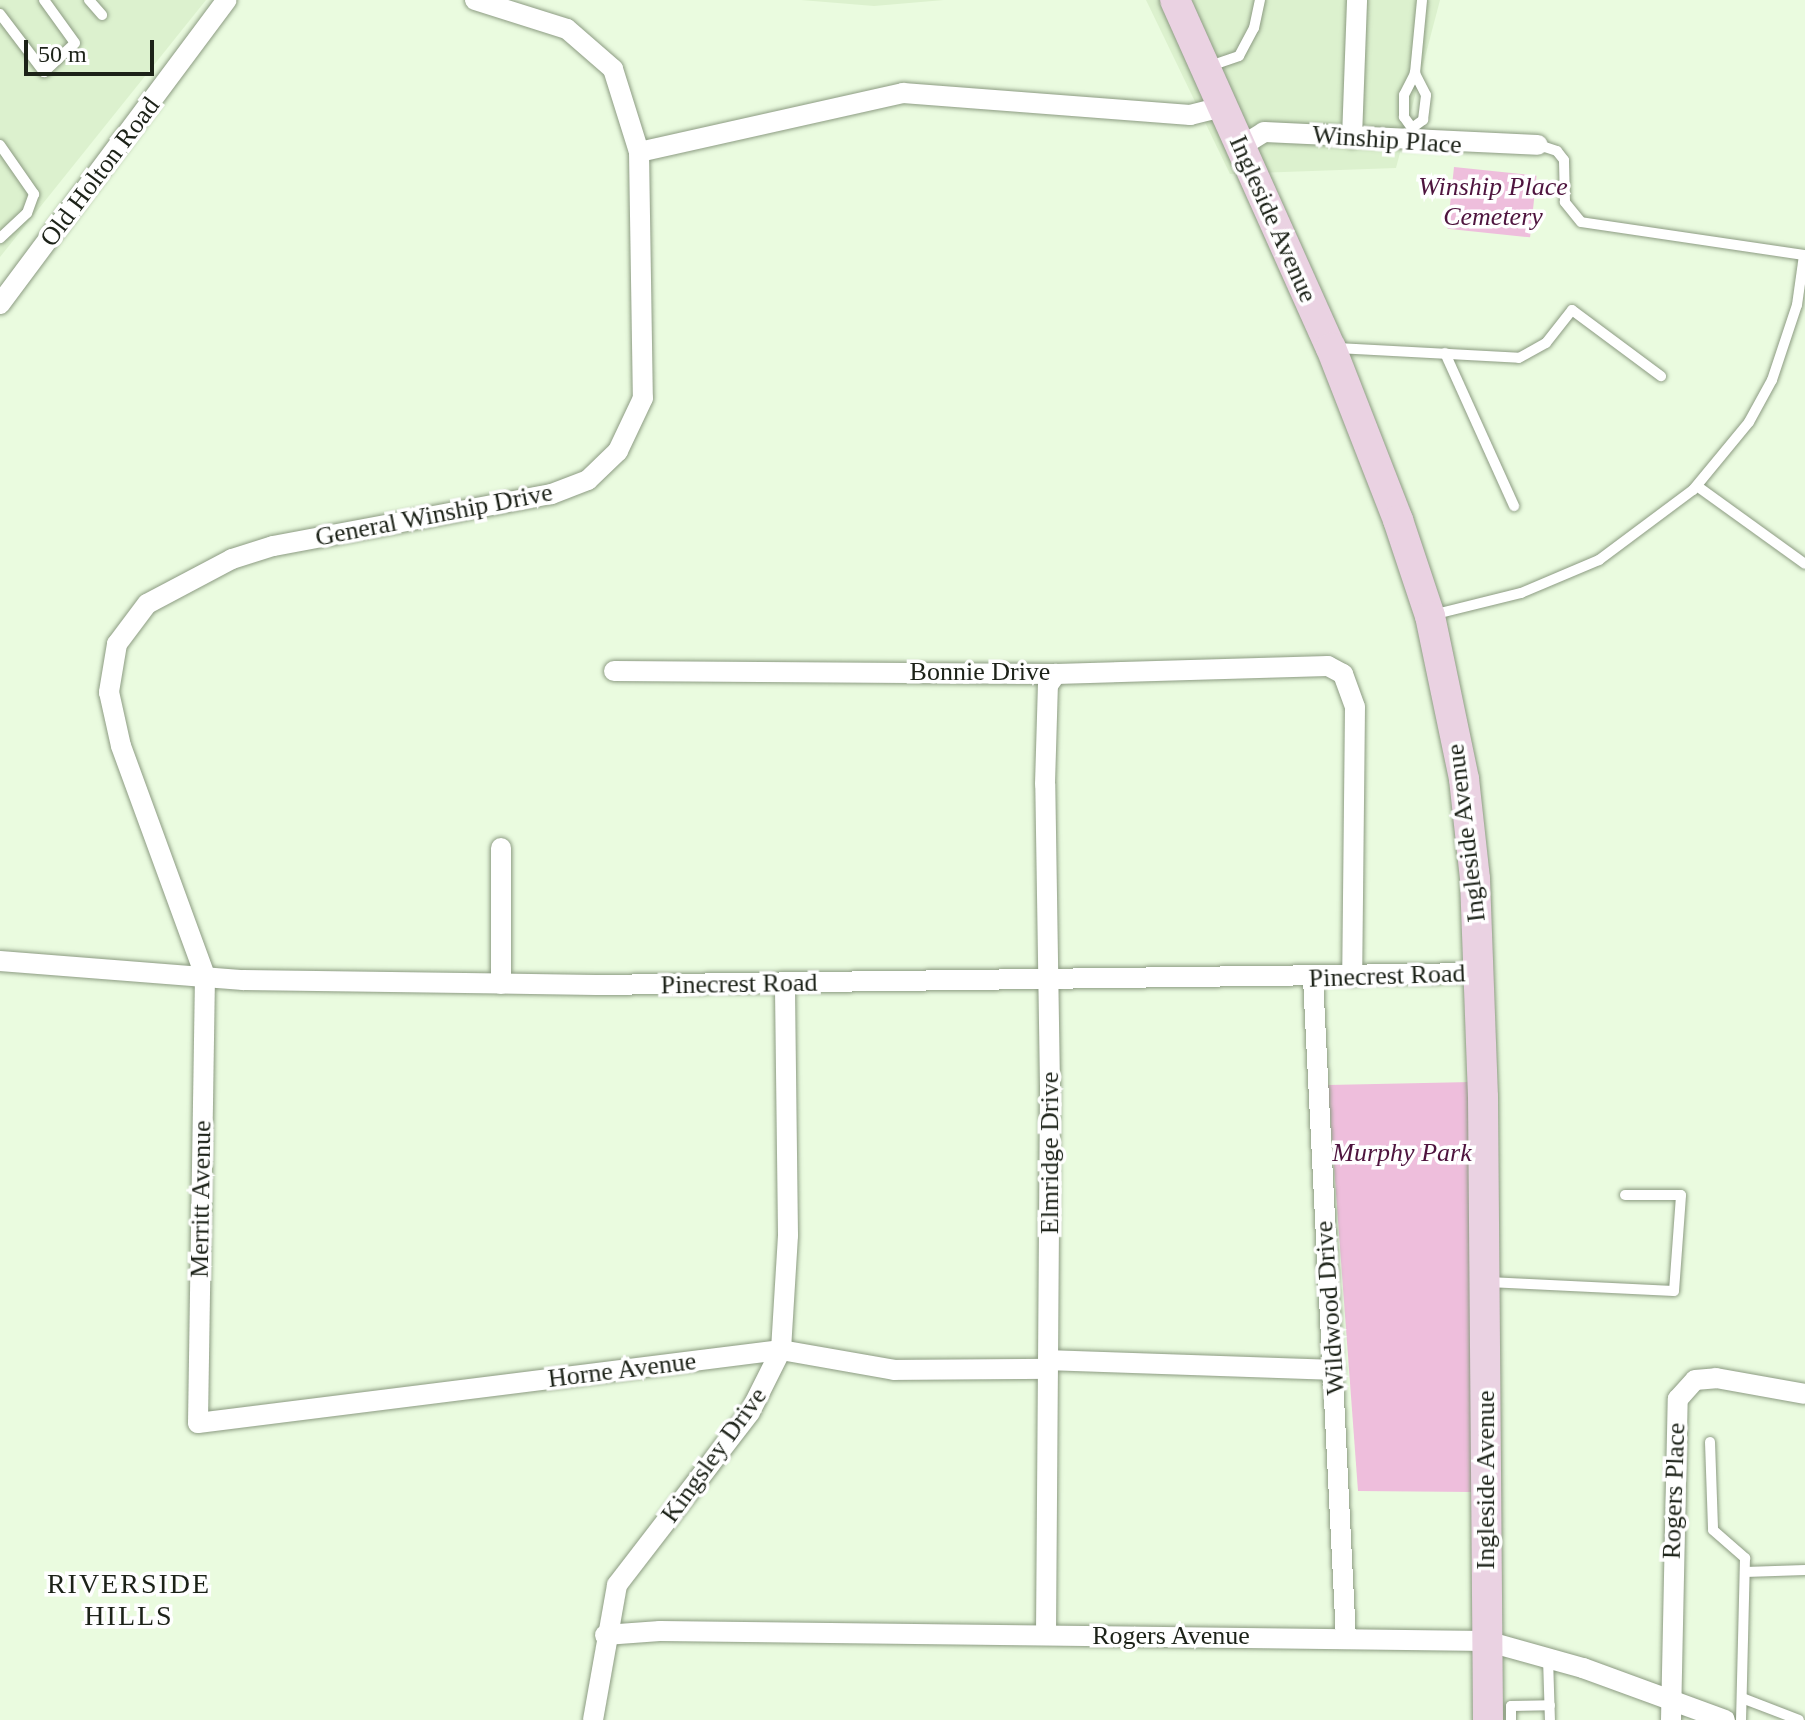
<!DOCTYPE html>
<html>
<head>
<meta charset="utf-8">
<style>
	body { margin:0 }
	#map { position:relative; width:1805px; height:1720px; overflow:hidden; background:#eafbdf; font-family:"Times New Roman",serif }
	div>[style] { position:absolute }
	.built>* { inset:0; background:#dcf1ce }
	.green>* { inset:0; background:#eebedc; transform-origin:0 0 }
	.roads { filter:drop-shadow(0 0 2px #8c9b82) drop-shadow(0 0 2px #8c9b82) }
	.lane>* { height:10px; margin:-5px; padding:0 5px; transform-origin:5px; border-radius:5px; background:#fff }
	.street>* { height:20px; margin:-10px; padding:0 10px; transform-origin:10px; border-radius:10px; background:#fff }
	.secondary>* { height:30px; margin:-15px; padding:0 15px; transform-origin:15px; border-radius:15px; background:#ead2e2 }
	span { translate:-50% -50%; white-space:nowrap; text-align:center; line-height:1.15; -webkit-text-stroke:7px #fff; paint-order:stroke }
	.street-label { font-size:26px; color:#1c2218 }
	.park-label { font-size:26px; color:#4e143e; font-style:italic }
	.neighbourhood-label { font-size:28px; color:#1c2218; letter-spacing:2px }
	.scale { position:absolute; left:24px; top:40px; width:130px; height:36px; box-sizing:border-box; border:4px solid #1c2218; border-top:0; padding-left:10px; font-size:24px; line-height:28px; white-space:nowrap; color:#1c2218; -webkit-text-stroke:6px #fff; paint-order:stroke }
</style>
</head>
<body>
<div id="map">
	<div class="built">
		<div style="clip-path:polygon(0 0,206px 0,0 257px)"></div>
		<div style="clip-path:polygon(801px 0,944px 0,874px 6px)"></div>
		<div style="clip-path:polygon(1146px 0,1440px 0,1396px 168px,1230px 174px)"></div>
	</div>
	<div class="green">
		<div style="left:1454px;top:167px;width:83px;height:62px;rotate:6deg"></div>
		<div style="clip-path:polygon(1472px 1082px,1472px 1492px,1358px 1491px,1328px 1085px)"></div>
	</div>
	<div class="roads">
		<div class="lane">
			<div style="left:89px;top:0;width:20px;rotate:49deg"></div>
			<div style="left:0;top:14px;width:73px;rotate:52.8deg"></div>
			<div style="left:44px;top:72px;width:42px;rotate:-43.1deg"></div>
			<div style="left:75px;top:43px;width:53px;rotate:-125.8deg"></div>
			<div style="left:1207px;top:67px;width:34px;rotate:-19deg"></div>
			<div style="left:1239px;top:56px;width:32px;rotate:-62deg"></div>
			<div style="left:1254px;top:28px;width:29px;rotate:-78deg"></div>
			<div style="left:1412px;top:128px;width:14px;rotate:-36deg"></div>
			<div style="left:1423px;top:120px;width:25px;rotate:-83deg"></div>
			<div style="left:1426px;top:95px;width:25px;rotate:-117deg"></div>
			<div style="left:1412px;top:140px;width:12px;rotate:-90deg"></div>
			<div style="left:1412px;top:128px;width:14px;rotate:-126deg"></div>
			<div style="left:1404px;top:117px;width:22px;rotate:-90deg"></div>
			<div style="left:1404px;top:95px;width:25px;rotate:-63deg"></div>
			<div style="left:1415px;top:73px;width:73px;rotate:-84.5deg"></div>
			<div style="left:0;top:145px;width:60px;rotate:55.2deg"></div>
			<div style="left:34px;top:194px;width:20px;rotate:110deg"></div>
			<div style="left:27px;top:213px;width:37px;rotate:137deg"></div>
			<div style="left:1337px;top:348px;width:182px;rotate:3.1deg"></div>
			<div style="left:1519px;top:358px;width:31px;rotate:-29deg"></div>
			<div style="left:1546px;top:343px;width:42px;rotate:-51.8deg"></div>
			<div style="left:1572px;top:310px;width:111px;rotate:36.6deg"></div>
			<div style="left:1445px;top:353px;width:168px;rotate:65.7deg"></div>
			<div style="left:1697px;top:486px;width:133px;rotate:35.8deg"></div>
			<div style="left:1432px;top:615px;width:92px;rotate:-13.9deg"></div>
			<div style="left:1521px;top:593px;width:85px;rotate:-22.9deg"></div>
			<div style="left:1599px;top:560px;width:117px;rotate:-36.7deg"></div>
			<div style="left:1693px;top:490px;width:88px;rotate:-50.5deg"></div>
			<div style="left:1749px;top:422px;width:48px;rotate:-61.3deg"></div>
			<div style="left:1772px;top:380px;width:79px;rotate:-71.6deg"></div>
			<div style="left:1797px;top:305px;width:50px;rotate:-82deg"></div>
			<div style="left:1804px;top:255px;width:225px;rotate:-171.6deg"></div>
			<div style="left:1581px;top:222px;width:26px;rotate:-129deg"></div>
			<div style="left:1565px;top:202px;width:42px;rotate:-91.4deg"></div>
			<div style="left:1564px;top:160px;width:11px;rotate:-128deg"></div>
			<div style="left:1557px;top:151px;width:20px;rotate:-162deg"></div>
			<div style="left:1488px;top:1282px;width:186px;rotate:2.8deg"></div>
			<div style="left:1674px;top:1291px;width:96px;rotate:-85.8deg"></div>
			<div style="left:1681px;top:1195px;width:56px;rotate:180deg"></div>
			<div style="left:1710px;top:1442px;width:88px;rotate:88deg"></div>
			<div style="left:1713px;top:1530px;width:43px;rotate:41.2deg"></div>
			<div style="left:1745px;top:1558px;width:162px;rotate:91.4deg"></div>
			<div style="left:1745px;top:1572px;width:60px;rotate:-1.9deg"></div>
			<div style="left:1548px;top:1658px;width:62px;rotate:88.2deg"></div>
			<div style="left:1742px;top:1698px;width:61px;rotate:21.1deg"></div>
			<div style="left:1511px;top:1720px;width:14px;rotate:-90deg"></div>
			<div style="left:1511px;top:1706px;width:39px;rotate:-1deg"></div>
		</div>
		<div class="street">
			<div style="left:475px;top:0;width:96px;rotate:17.5deg"></div>
			<div style="left:567px;top:29px;width:61px;rotate:41deg"></div>
			<div style="left:613px;top:69px;width:87px;rotate:72.6deg"></div>
			<div style="left:639px;top:152px;width:246px;rotate:89.1deg"></div>
			<div style="left:643px;top:398px;width:59px;rotate:115.3deg"></div>
			<div style="left:618px;top:451px;width:42px;rotate:136deg"></div>
			<div style="left:588px;top:480px;width:40px;rotate:159deg"></div>
			<div style="left:551px;top:494px;width:283px;rotate:169.4deg"></div>
			<div style="left:273px;top:546px;width:43px;rotate:162.4deg"></div>
			<div style="left:232px;top:559px;width:96px;rotate:152.1deg"></div>
			<div style="left:147px;top:604px;width:50px;rotate:126.9deg"></div>
			<div style="left:117px;top:644px;width:49px;rotate:99.5deg"></div>
			<div style="left:109px;top:692px;width:55px;rotate:77.5deg"></div>
			<div style="left:121px;top:746px;width:245px;rotate:69.9deg"></div>
			<div style="left:205px;top:976px;width:447px;rotate:90.9deg"></div>
			<div style="left:198px;top:1423px;width:588px;rotate:-7.14deg"></div>
			<div style="left:781px;top:1350px;width:115px;rotate:10deg"></div>
			<div style="left:894px;top:1370px;width:153px;rotate:-0.4deg"></div>
			<div style="left:1352px;top:138px;width:138px;rotate:-87.9deg"></div>
			<div style="left:1240px;top:147px;width:28px;rotate:-32deg"></div>
			<div style="left:1264px;top:132px;width:274px;rotate:2.7deg"></div>
			<div style="left:639px;top:152px;width:271px;rotate:-12.6deg"></div>
			<div style="left:903px;top:93px;width:288px;rotate:4.4deg"></div>
			<div style="left:1190px;top:115px;width:34px;rotate:-14deg"></div>
			<div style="left:0;top:304px;width:379px;rotate:-53.3deg"></div>
			<div style="left:614px;top:671px;width:442px;rotate:0.4deg"></div>
			<div style="left:1056px;top:674px;width:272px;rotate:-1.7deg"></div>
			<div style="left:1328px;top:666px;width:17px;rotate:28deg"></div>
			<div style="left:1343px;top:674px;width:35px;rotate:70deg"></div>
			<div style="left:1355px;top:707px;width:269px;rotate:90.6deg"></div>
			<div style="left:501px;top:848px;width:136px;rotate:90deg"></div>
			<div style="left:0;top:961px;width:244px;rotate:4.5deg"></div>
			<div style="left:243px;top:980px;width:353px;rotate:0.8deg"></div>
			<div style="left:596px;top:985px;width:883px;rotate:-0.78deg"></div>
			<div style="left:1313px;top:978px;width:661px;rotate:87.14deg"></div>
			<div style="left:1048px;top:1360px;width:286px;rotate:2deg"></div>
			<div style="left:605px;top:1635px;width:55px;rotate:-4.2deg"></div>
			<div style="left:660px;top:1631px;width:826px;rotate:0.69deg"></div>
			<div style="left:1486px;top:1641px;width:101px;rotate:15.6deg"></div>
			<div style="left:1583px;top:1668px;width:151px;rotate:20.1deg"></div>
			<div style="left:1046px;top:1635px;width:549px;rotate:-89.58deg"></div>
			<div style="left:1050px;top:1086px;width:302px;rotate:-90.9deg"></div>
			<div style="left:1045px;top:784px;width:99px;rotate:-88.3deg"></div>
			<div style="left:1048px;top:685px;width:14px;rotate:-54deg"></div>
			<div style="left:593px;top:1720px;width:137px;rotate:-79.9deg"></div>
			<div style="left:617px;top:1585px;width:218px;rotate:-52.4deg"></div>
			<div style="left:750px;top:1412px;width:69px;rotate:-63.4deg"></div>
			<div style="left:781px;top:1350px;width:115px;rotate:-86.5deg"></div>
			<div style="left:788px;top:1235px;width:251px;rotate:-90.7deg"></div>
			<div style="left:1671px;top:1720px;width:321px;rotate:-88.8deg"></div>
			<div style="left:1678px;top:1399px;width:25px;rotate:-48deg"></div>
			<div style="left:1695px;top:1380px;width:21px;rotate:-5deg"></div>
			<div style="left:1716px;top:1378px;width:90px;rotate:10.2deg"></div>
		</div>
		<div class="secondary">
			<div style="left:1175px;top:0;width:381px;rotate:65.9deg"></div>
			<div style="left:1331px;top:348px;width:185px;rotate:68.7deg"></div>
			<div style="left:1398px;top:520px;width:101px;rotate:71.6deg"></div>
			<div style="left:1430px;top:616px;width:167px;rotate:78.2deg"></div>
			<div style="left:1464px;top:779px;width:101px;rotate:83.7deg"></div>
			<div style="left:1475px;top:879px;width:218px;rotate:87.9deg"></div>
			<div style="left:1483px;top:1097px;width:623px;rotate:89.54deg"></div>
		</div>
	</div>
	<div class="street-label">
		<span style="left:1387px;top:140px;rotate:4deg">Winship Place</span>
		<span style="left:100px;top:172px;rotate:-53deg">Old Holton Road</span>
		<span style="left:1273px;top:219px;rotate:66deg">Ingleside Avenue</span>
		<span style="left:434px;top:515px;rotate:-11deg">General Winship Drive</span>
		<span style="left:980px;top:672px">Bonnie Drive</span>
		<span style="left:1466px;top:833px;rotate:-97deg">Ingleside Avenue</span>
		<span style="left:1387px;top:976px;rotate:-2deg">Pinecrest Road</span>
		<span style="left:739px;top:984px;rotate:-1deg">Pinecrest Road</span>
		<span style="left:1050px;top:1153px;rotate:-90deg">Elmridge Drive</span>
		<span style="left:201px;top:1199px;rotate:-89deg">Merritt Avenue</span>
		<span style="left:1330px;top:1308px;rotate:-94deg">Wildwood Drive</span>
		<span style="left:622px;top:1370px;rotate:-7deg">Horne Avenue</span>
		<span style="left:714px;top:1455px;rotate:-54deg">Kingsley Drive</span>
		<span style="left:1486px;top:1480px;rotate:-90deg">Ingleside Avenue</span>
		<span style="left:1674px;top:1491px;rotate:-88deg">Rogers Place</span>
		<span style="left:1171px;top:1636px">Rogers Avenue</span>
	</div>
	<div class="park-label">
		<span style="left:1493px;top:202px">Winship Place<br>Cemetery</span>
		<span style="left:1402px;top:1153px">Murphy Park</span>
	</div>
	<div class="neighbourhood-label">
		<span style="left:129px;top:1600px">RIVERSIDE<br>HILLS</span>
	</div>
	<div class="scale">50 m</div>
</div>
</body>
</html>
